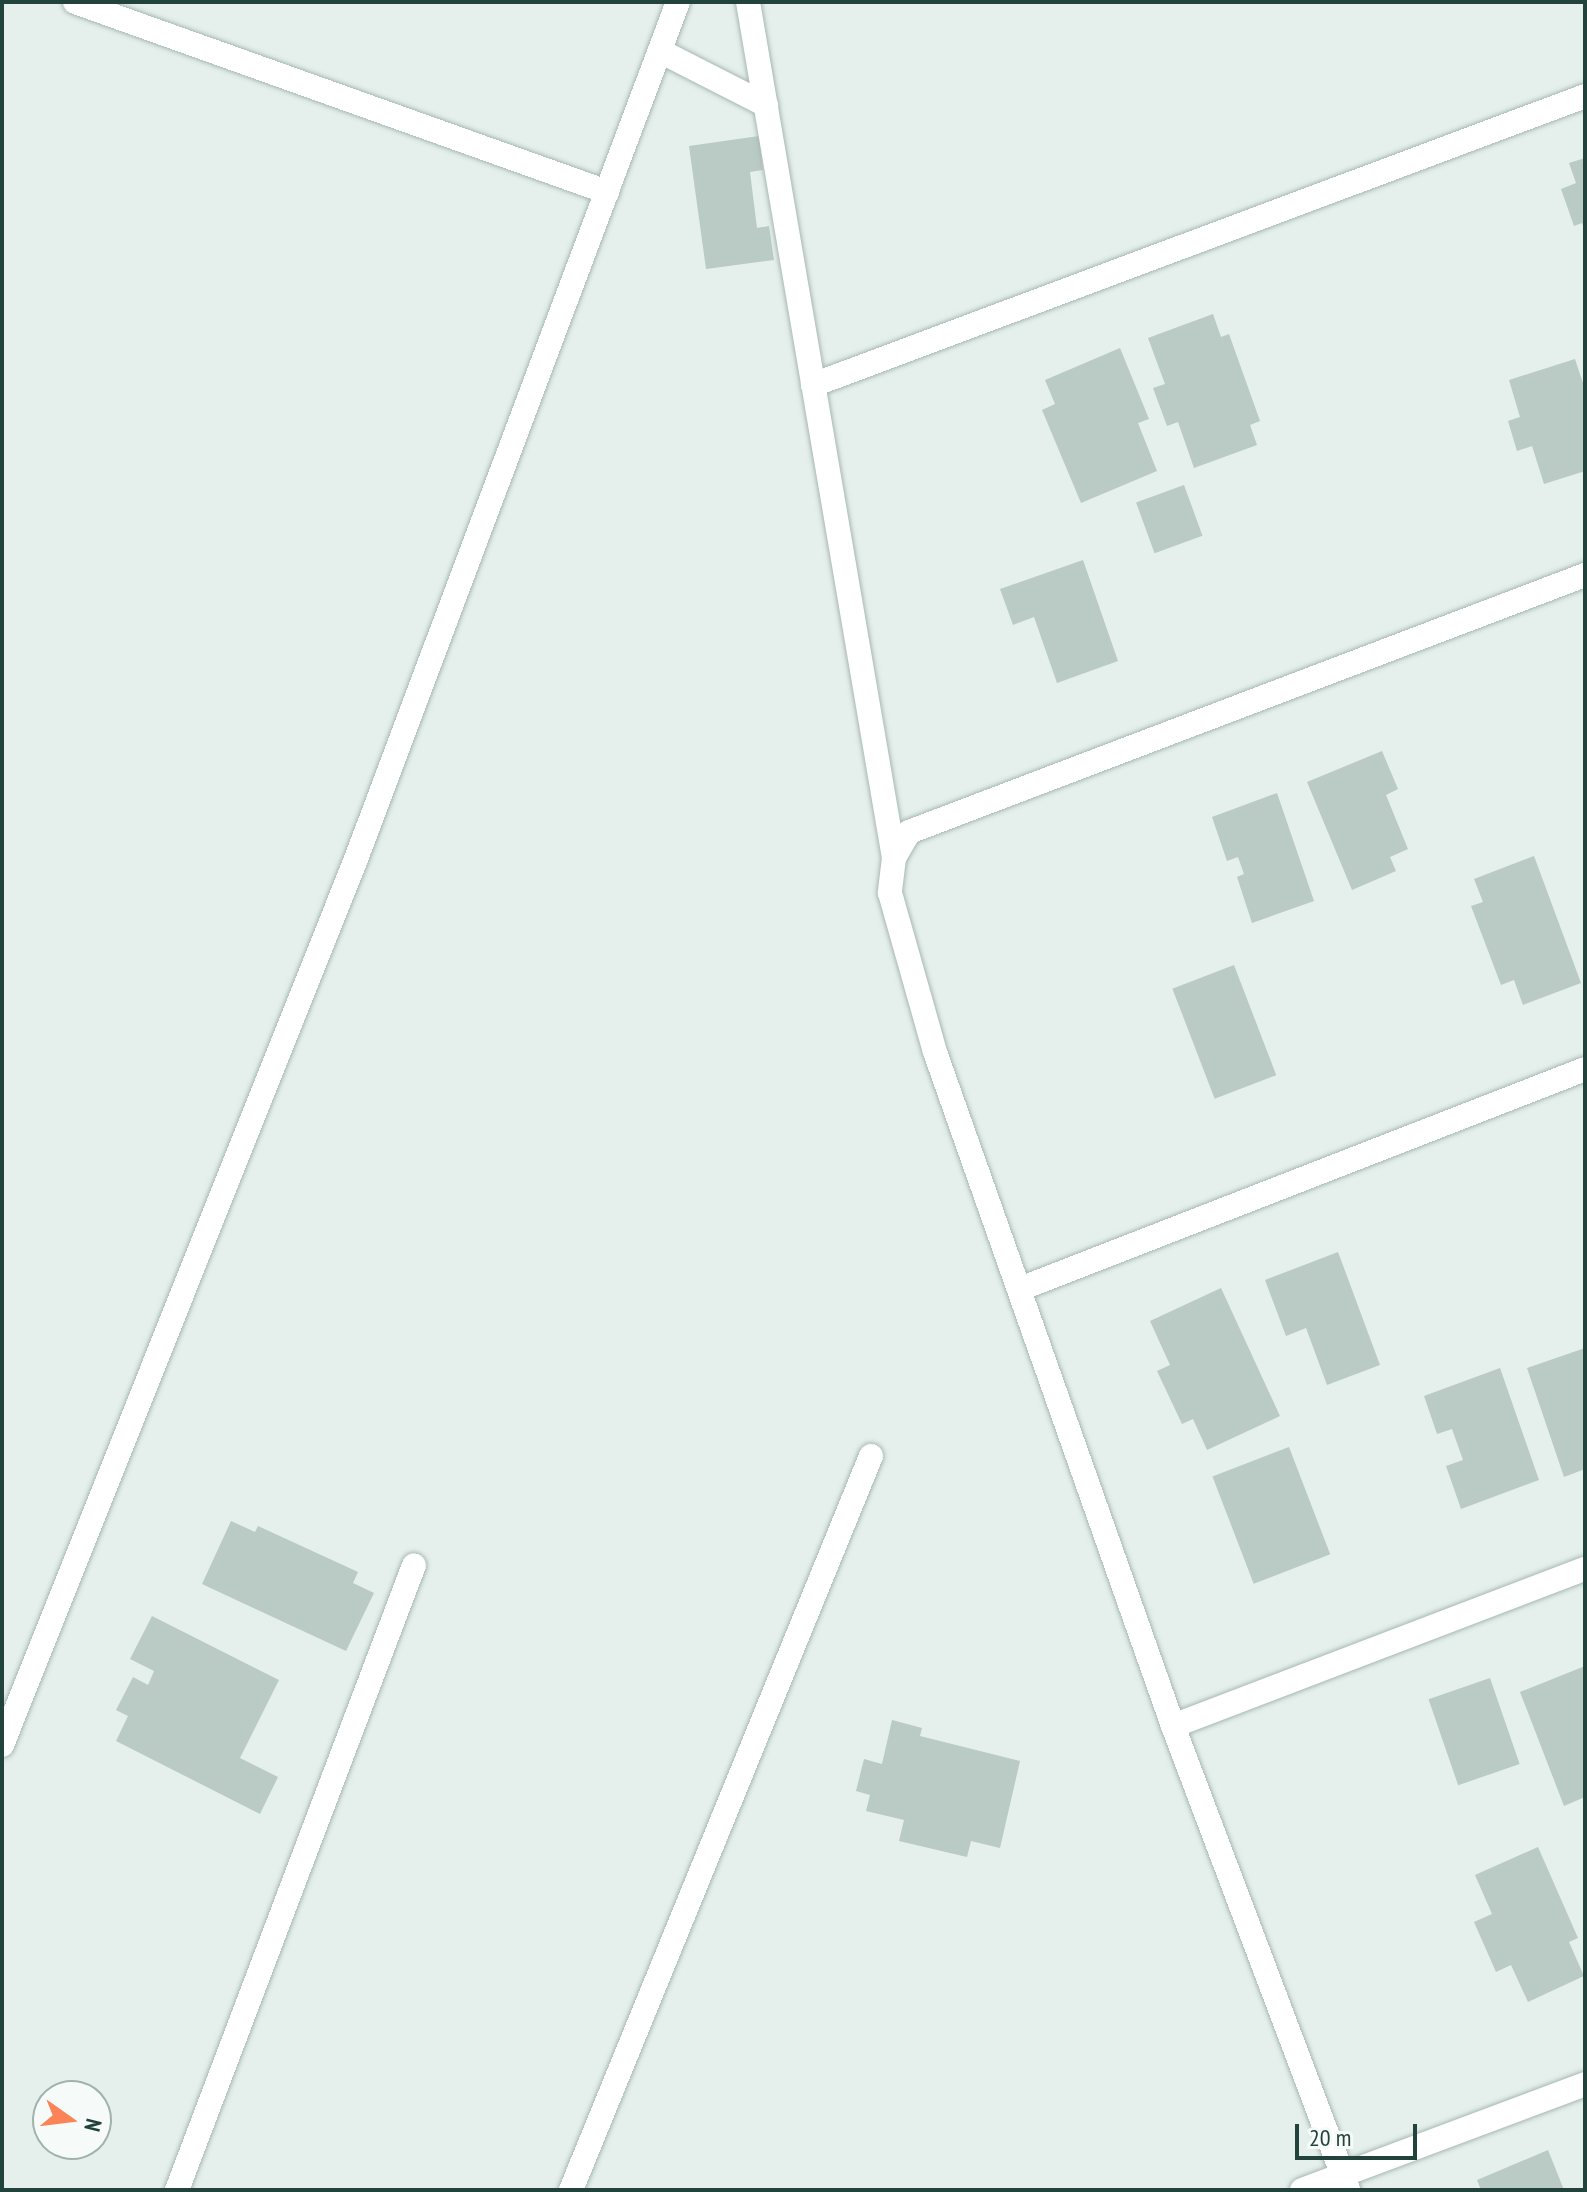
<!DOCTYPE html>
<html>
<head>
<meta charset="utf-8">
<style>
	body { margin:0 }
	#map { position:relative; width:1587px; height:2192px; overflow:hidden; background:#e5efeb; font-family:"PT Sans Narrow",sans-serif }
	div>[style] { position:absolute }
	.building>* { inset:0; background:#bacac4; transform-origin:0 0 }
	.roads { filter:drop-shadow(0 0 2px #a7b8b3) drop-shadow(0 0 2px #a7b8b3) }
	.street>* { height:24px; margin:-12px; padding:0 12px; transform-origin:12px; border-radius:12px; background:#fff }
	span { translate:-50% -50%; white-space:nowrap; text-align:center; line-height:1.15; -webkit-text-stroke:6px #f6fbf9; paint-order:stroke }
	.frame { position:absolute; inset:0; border:4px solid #22433b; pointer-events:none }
	.north { position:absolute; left:32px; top:2080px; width:80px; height:80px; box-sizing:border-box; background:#f6fbf9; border:2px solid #a1b1ad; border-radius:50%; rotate:104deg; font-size:22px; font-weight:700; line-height:32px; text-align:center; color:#22433b }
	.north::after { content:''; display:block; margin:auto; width:28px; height:36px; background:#fb8357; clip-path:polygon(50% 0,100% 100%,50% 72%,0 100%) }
	.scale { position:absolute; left:1295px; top:2124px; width:122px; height:36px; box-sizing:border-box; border:4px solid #22433b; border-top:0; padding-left:10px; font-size:24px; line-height:28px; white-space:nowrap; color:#22433b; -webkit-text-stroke:6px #f6fbf9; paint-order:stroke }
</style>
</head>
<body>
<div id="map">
	<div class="building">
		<div style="clip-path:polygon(759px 136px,763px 170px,750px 172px,757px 228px,769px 226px,774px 260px,706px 269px,689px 146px)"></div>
		<div style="clip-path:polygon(1585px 158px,1585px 231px,1582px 223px,1574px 226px,1561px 189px,1576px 183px,1569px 163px)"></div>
		<div style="clip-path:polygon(1213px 314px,1221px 337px,1229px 334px,1260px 421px,1250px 425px,1257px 445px,1194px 468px,1178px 422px,1167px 426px,1153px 388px,1165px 384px,1148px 338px)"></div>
		<div style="clip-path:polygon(1120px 348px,1149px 419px,1138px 423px,1157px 471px,1081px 503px,1042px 410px,1055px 404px,1045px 380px)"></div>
		<div style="clip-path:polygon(1575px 359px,1585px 389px,1585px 471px,1544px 484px,1532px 446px,1517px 451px,1508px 421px,1520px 417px,1509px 380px)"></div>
		<div style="left:1184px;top:485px;width:54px;height:51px;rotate:70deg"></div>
		<div style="clip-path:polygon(1083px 560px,1118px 661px,1057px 683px,1034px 617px,1013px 625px,1000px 589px)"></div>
		<div style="clip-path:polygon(1382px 751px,1398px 789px,1386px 795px,1408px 849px,1390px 857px,1396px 871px,1352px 890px,1307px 782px)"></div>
		<div style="clip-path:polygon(1277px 793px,1314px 901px,1252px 923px,1237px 877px,1244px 874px,1238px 857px,1227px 861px,1212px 817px)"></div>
		<div style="clip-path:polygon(1534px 856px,1581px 983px,1523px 1005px,1514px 980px,1501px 985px,1471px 906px,1483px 902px,1474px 879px)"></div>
		<div style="left:1234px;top:965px;width:118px;height:66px;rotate:69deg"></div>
		<div style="clip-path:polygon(1338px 1252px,1380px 1365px,1327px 1385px,1306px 1328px,1286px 1336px,1265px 1280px)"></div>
		<div style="clip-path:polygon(1221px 1288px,1280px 1416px,1207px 1450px,1193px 1419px,1182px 1424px,1157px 1371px,1170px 1365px,1150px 1321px)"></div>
		<div style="clip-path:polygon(1585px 1348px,1585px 1469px,1564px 1477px,1527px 1368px)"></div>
		<div style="clip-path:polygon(1500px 1368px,1539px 1480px,1461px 1509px,1446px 1466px,1463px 1460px,1452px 1429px,1437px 1434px,1424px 1396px)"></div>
		<div style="left:1289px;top:1447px;width:115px;height:82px;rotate:69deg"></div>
		<div style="clip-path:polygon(231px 1521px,255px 1532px,258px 1526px,358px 1572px,353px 1583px,374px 1593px,346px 1651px,202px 1584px)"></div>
		<div style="clip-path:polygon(152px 1616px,279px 1680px,240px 1758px,278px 1777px,260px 1814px,116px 1741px,128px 1716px,116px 1710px,133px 1677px,148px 1685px,154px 1671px,130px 1659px)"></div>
		<div style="clip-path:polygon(1585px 1666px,1585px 1797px,1564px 1806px,1520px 1692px)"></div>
		<div style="left:1490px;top:1678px;width:91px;height:65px;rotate:71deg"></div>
		<div style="clip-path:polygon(892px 1720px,922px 1728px,920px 1736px,1020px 1761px,1000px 1848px,971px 1841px,967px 1857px,899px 1841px,904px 1820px,866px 1811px,870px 1795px,856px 1791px,864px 1759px,882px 1764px)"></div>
		<div style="clip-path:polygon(1538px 1847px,1578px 1938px,1569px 1942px,1584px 1976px,1528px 2002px,1511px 1965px,1496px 1972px,1474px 1922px,1492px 1914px,1475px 1875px)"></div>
		<div style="clip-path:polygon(1548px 2150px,1564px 2190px,1481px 2190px,1477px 2180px)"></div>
	</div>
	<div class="roads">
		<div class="street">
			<div style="left:75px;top:2px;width:565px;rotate:19.65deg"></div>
			<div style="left:748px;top:2px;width:868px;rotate:80.32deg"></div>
			<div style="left:894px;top:858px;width:35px;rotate:97deg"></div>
			<div style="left:890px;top:893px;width:165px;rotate:74.2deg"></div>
			<div style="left:935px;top:1052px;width:715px;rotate:70.55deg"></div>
			<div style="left:1173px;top:1726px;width:496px;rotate:69.3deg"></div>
			<div style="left:660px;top:51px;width:119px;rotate:27deg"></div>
			<div style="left:813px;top:385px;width:824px;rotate:-20.52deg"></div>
			<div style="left:894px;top:858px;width:30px;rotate:-60deg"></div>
			<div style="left:909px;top:832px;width:723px;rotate:-20.82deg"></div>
			<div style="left:1020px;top:1289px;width:606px;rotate:-21.27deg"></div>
			<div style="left:1173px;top:1726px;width:441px;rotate:-20.9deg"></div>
			<div style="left:2px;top:1745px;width:954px;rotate:-68.22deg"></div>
			<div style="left:356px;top:859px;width:915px;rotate:-69.41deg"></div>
			<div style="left:177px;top:2190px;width:668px;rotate:-69.23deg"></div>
			<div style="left:571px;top:2190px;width:793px;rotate:-67.77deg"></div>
			<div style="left:1302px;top:2190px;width:302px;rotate:-20.5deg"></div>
		</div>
	</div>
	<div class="frame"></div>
	<div class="north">N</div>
	<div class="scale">20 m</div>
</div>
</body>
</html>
